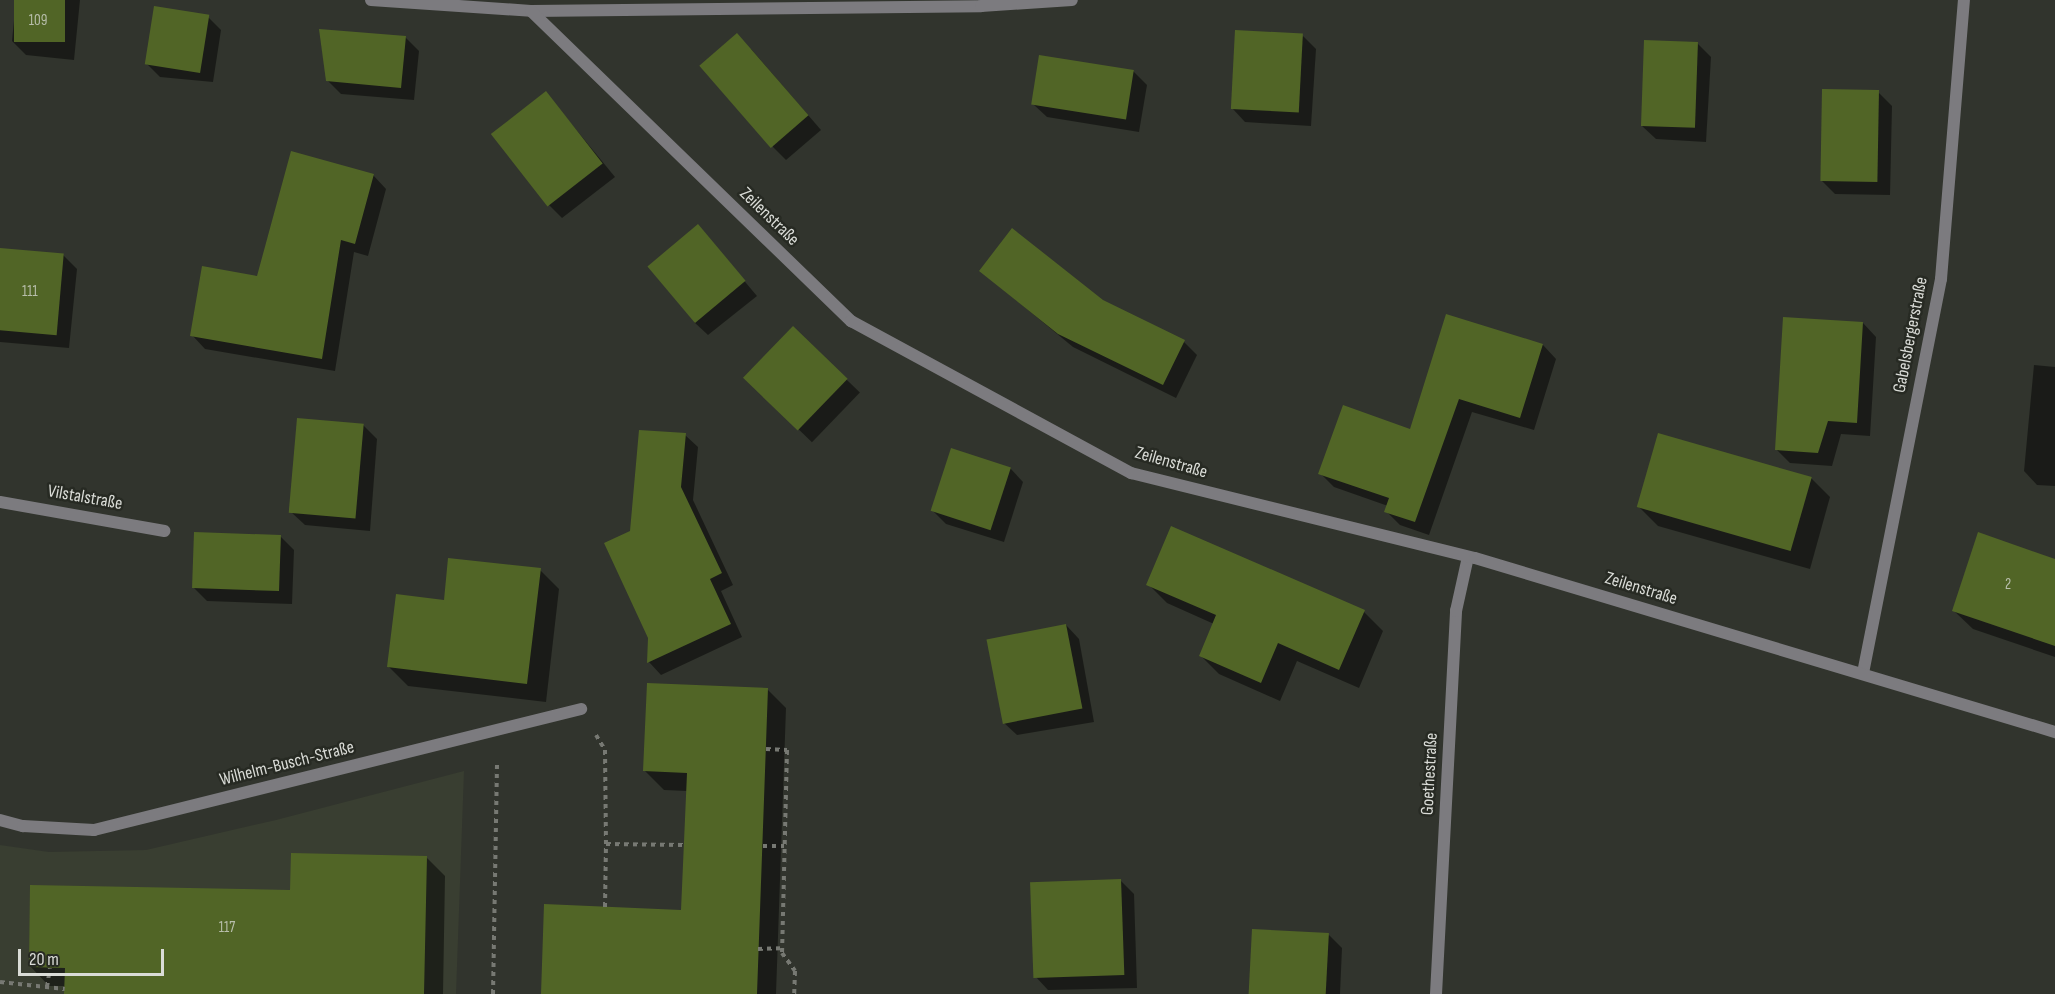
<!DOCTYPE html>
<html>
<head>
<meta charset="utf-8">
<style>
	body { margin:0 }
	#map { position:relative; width:2055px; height:994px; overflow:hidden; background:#31342d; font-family:"Sofia Sans Condensed",sans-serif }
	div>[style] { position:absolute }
	.built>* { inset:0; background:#393e31 }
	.shadow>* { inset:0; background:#0007; transform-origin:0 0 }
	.building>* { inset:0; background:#516526; transform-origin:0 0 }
	.path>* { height:4px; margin-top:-2px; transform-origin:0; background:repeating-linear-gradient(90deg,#777973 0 4.5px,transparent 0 9px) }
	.service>* { height:12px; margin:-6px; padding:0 6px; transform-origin:6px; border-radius:6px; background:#7c7b7f }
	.minor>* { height:12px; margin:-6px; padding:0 6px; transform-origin:6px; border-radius:6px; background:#7c7b7f }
	.tertiary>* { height:12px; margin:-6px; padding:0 6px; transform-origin:6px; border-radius:6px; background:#7c7b7f }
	span { translate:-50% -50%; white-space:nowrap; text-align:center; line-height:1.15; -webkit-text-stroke:5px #272a23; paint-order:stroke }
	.number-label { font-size:15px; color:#b8beab }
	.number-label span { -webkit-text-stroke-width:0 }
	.street-label { font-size:18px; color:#dadcd7 }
	.scale { position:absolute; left:18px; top:949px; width:146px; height:27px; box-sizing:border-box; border:3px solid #dadcd7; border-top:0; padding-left:8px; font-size:18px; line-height:21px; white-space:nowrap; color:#dadcd7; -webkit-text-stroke:4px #272a23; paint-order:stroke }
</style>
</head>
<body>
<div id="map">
	<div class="built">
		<div style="clip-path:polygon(464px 771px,456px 994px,0 994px,0 845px,49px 852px,146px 850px,276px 820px)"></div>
	</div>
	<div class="shadow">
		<div style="clip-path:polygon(16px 0,80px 0,74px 60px,26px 55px,12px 41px)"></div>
		<div style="clip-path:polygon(208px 17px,221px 30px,213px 82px,160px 77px,147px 64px)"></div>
		<div style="clip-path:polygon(1303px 36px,1316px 49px,1311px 126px,1245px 122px,1232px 108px)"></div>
		<div style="clip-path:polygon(405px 37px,419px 51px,414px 100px,341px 94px,327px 80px)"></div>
		<div style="clip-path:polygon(1697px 43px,1711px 57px,1706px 142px,1656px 139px,1642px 126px)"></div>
		<div style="clip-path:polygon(751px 49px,821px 130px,786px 160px,773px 147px)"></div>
		<div style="clip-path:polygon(1133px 71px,1147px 85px,1139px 132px,1047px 117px,1033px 104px)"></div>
		<div style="clip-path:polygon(1878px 92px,1892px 106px,1890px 195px,1835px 194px,1821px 180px)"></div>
		<div style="clip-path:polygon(546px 93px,615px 177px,562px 218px,549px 205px)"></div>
		<div style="clip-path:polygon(373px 175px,386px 189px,368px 256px,354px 252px,335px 371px,205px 349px,192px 335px)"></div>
		<div style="clip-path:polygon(698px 226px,757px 296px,708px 335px,694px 322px)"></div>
		<div style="clip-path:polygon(0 249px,63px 255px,77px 269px,69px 348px,0 342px)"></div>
		<div style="clip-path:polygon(981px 271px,1102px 302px,1184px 342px,1197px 355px,1176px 398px,1073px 347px)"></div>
		<div style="clip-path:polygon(1447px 316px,1543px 345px,1556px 359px,1534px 430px,1472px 412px,1429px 535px,1400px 525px,1386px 511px,1388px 506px,1334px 487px,1320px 473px,1411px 431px)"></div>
		<div style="clip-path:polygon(1863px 323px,1876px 337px,1870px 436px,1841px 434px,1832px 466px,1790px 463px,1776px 449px)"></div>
		<div style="left:793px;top:328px;width:93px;height:69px;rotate:44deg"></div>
		<div style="clip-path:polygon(2034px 365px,2055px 367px,2055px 486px,2037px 485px,2024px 471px)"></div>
		<div style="clip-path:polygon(363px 425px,377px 439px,370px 531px,305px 525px,291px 512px)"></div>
		<div style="clip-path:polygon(685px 435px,698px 447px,693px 500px,733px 585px,721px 591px,742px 637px,661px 675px,649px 662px,650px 637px,631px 531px)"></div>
		<div style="clip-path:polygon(1010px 468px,1023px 482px,1004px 542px,946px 524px,932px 510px)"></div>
		<div style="clip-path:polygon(1811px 478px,1830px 497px,1810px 569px,1658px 526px,1639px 507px)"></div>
		<div style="clip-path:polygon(280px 536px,294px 550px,292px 604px,207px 601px,194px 588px)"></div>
		<div style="clip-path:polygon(2055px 560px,2055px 657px,1973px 629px,1953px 610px)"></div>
		<div style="clip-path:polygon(540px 570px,559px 589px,546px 702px,408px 686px,389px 667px,445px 601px)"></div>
		<div style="clip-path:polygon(1148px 584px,1364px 612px,1383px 631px,1359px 688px,1297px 661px,1280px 701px,1219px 674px,1200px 655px,1214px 624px,1167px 603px)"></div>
		<div style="clip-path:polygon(1066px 625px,1079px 639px,1094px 722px,1017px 735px,1003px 722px)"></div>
		<div style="clip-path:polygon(767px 689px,786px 708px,776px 994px,542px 994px,683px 911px,687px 791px,664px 790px,645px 771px)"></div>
		<div style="clip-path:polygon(426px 857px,445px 876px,443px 994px,66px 994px,66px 986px,49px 986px,30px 966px,291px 891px)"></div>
		<div style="clip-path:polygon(1120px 880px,1134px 894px,1137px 988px,1048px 990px,1035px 976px)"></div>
		<div style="clip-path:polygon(1329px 935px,1342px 948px,1340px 994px,1250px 994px)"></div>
	</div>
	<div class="building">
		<div style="left:14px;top:0;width:51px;height:42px"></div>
		<div style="left:154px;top:6px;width:56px;height:59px;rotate:9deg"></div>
		<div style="clip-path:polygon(319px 29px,406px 36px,401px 88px,326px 81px)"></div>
		<div style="left:1235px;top:30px;width:68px;height:79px;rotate:3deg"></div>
		<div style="left:737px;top:33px;width:109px;height:50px;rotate:49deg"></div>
		<div style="left:1644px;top:40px;width:54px;height:86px;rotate:2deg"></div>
		<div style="left:1039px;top:55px;width:96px;height:50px;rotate:9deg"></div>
		<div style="left:1822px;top:89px;width:57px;height:92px;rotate:1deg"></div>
		<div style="left:546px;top:91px;width:92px;height:70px;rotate:52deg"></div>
		<div style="clip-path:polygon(291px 151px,374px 174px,355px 244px,341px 240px,322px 359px,190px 336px,202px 266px,257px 276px)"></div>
		<div style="left:698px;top:224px;width:74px;height:66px;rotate:50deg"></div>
		<div style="clip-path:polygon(1012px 228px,1103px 300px,1185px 340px,1163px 385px,1058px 334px,979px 271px)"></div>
		<div style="left:0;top:248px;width:64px;height:82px;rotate:5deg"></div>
		<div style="clip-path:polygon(1446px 314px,1543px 344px,1520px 418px,1459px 399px,1415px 522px,1384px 512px,1389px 498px,1318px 474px,1343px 405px,1410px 429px)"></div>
		<div style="clip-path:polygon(1783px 317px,1863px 322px,1857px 423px,1828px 421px,1818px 453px,1775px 450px)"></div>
		<div style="left:793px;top:326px;width:76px;height:72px;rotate:44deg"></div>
		<div style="left:297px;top:418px;width:67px;height:95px;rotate:5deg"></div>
		<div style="clip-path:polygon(639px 430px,686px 433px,681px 487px,722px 573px,710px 579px,731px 624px,647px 663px,648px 638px,604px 543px,630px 531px)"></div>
		<div style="left:1658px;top:433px;width:160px;height:77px;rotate:16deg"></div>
		<div style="left:951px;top:448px;width:63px;height:66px;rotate:18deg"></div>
		<div style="clip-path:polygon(1171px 526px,1365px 610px,1339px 670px,1278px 643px,1261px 683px,1199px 656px,1216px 615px,1146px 585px)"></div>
		<div style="left:194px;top:532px;width:87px;height:56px;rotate:2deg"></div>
		<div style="clip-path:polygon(1978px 532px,2055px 559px,2055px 646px,1952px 611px)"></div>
		<div style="clip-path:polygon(448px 558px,541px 568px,527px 684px,387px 667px,396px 594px,444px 600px)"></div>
		<div style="left:1066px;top:624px;width:86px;height:81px;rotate:79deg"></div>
		<div style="clip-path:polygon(647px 683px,768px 688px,757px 994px,541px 994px,544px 904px,681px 910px,687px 773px,643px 771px)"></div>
		<div style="clip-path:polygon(291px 853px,427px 856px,424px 994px,64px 994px,65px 968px,29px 967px,30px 885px,290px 890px)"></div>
		<div style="left:1121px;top:879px;width:96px;height:91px;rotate:88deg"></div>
		<div style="left:1252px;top:929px;width:77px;height:65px;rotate:3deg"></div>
	</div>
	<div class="path">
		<div style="left:596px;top:735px;width:17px;rotate:59deg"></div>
		<div style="left:605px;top:750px;width:94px;rotate:89.4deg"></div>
		<div style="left:606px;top:844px;width:78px;rotate:0.7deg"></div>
		<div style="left:766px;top:749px;width:21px;rotate:3deg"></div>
		<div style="left:787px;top:750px;width:203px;rotate:91.4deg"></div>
		<div style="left:782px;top:953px;width:22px;rotate:54deg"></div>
		<div style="left:795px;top:971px;width:23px;rotate:92deg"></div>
		<div style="left:763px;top:846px;width:21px"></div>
		<div style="left:605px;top:907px;width:63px;rotate:-89.1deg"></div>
		<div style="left:758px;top:949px;width:24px;rotate:-2deg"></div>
		<div style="left:0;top:982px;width:65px;rotate:6.1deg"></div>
		<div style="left:47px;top:987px;width:19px;rotate:-81deg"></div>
		<div style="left:493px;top:994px;width:233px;rotate:-89deg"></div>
	</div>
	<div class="service">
		<div style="left:0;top:502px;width:167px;rotate:10deg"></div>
	</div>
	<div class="minor">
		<div style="left:531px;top:11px;width:450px;rotate:-0.6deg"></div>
		<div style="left:981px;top:6px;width:91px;rotate:-3.8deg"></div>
		<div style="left:1863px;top:673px;width:402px;rotate:-78.8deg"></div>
		<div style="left:1941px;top:279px;width:280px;rotate:-85.3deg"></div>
		<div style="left:0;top:820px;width:24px;rotate:15deg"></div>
		<div style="left:23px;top:826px;width:71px;rotate:3.2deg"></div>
		<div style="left:94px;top:830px;width:502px;rotate:-13.95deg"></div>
		<div style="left:1436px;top:994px;width:384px;rotate:-87deg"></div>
		<div style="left:1456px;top:611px;width:55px;rotate:-77.5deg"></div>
	</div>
	<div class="tertiary">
		<div style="left:371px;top:0;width:160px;rotate:3.9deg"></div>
		<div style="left:531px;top:11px;width:446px;rotate:44.1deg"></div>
		<div style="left:851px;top:321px;width:319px;rotate:28.5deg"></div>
		<div style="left:1131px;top:473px;width:354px;rotate:13.9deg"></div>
		<div style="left:1475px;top:558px;width:606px;rotate:16.7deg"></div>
	</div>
	<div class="number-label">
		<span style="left:38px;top:21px">109</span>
		<span style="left:30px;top:292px">111</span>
		<span style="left:2008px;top:585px">2</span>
		<span style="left:227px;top:928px">117</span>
	</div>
	<div class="street-label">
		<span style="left:769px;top:217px;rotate:44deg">Zeilenstraße</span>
		<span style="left:1911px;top:335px;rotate:-79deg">Gabelsbergerstraße</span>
		<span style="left:1171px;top:463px;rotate:16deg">Zeilenstraße</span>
		<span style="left:85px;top:498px;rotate:10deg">Vilstalstraße</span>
		<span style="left:1641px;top:589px;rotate:17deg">Zeilenstraße</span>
		<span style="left:287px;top:764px;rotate:-14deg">Wilhelm-Busch-Straße</span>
		<span style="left:1430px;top:774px;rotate:-87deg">Goethestraße</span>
	</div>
	<div class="scale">20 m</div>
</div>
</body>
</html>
